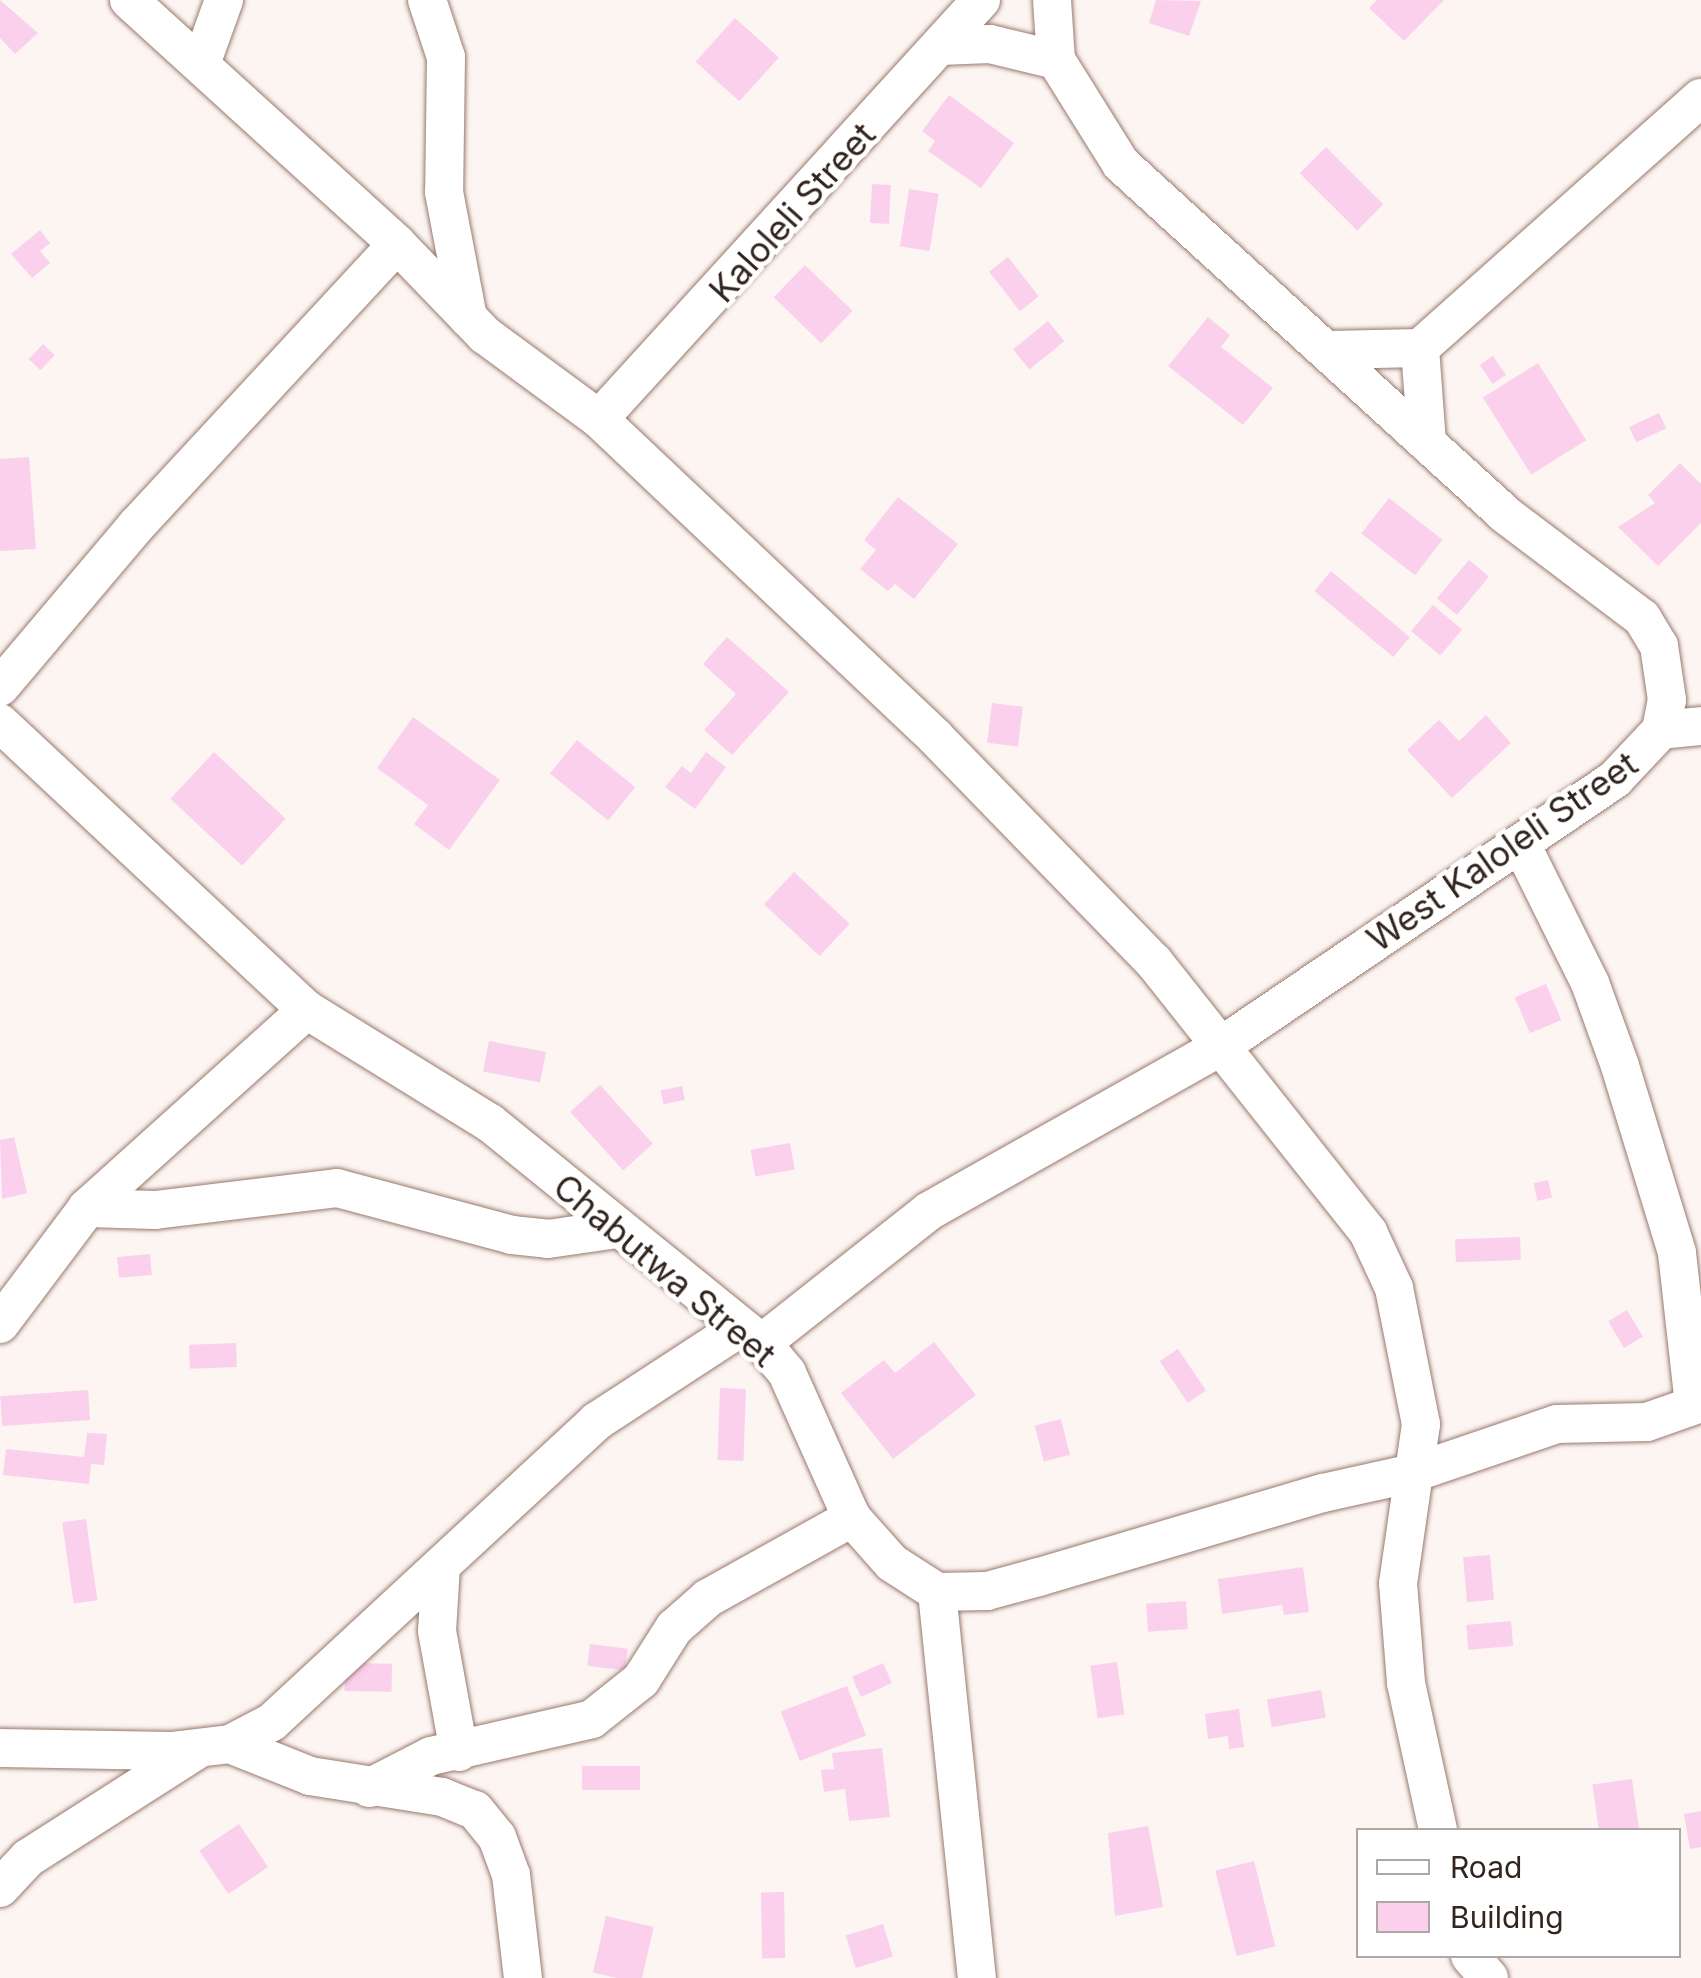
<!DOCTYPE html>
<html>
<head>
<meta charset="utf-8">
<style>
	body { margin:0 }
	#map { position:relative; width:1701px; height:1978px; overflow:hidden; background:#fcf5f2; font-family:Inter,sans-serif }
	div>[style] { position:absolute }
	.building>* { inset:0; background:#fbd0ed; transform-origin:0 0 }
	.roads { filter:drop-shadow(0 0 2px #99796c) drop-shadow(0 0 2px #99796c) }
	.street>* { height:38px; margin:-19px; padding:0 19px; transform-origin:19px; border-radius:19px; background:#fff }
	span { translate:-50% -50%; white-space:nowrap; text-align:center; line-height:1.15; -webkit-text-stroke:9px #fff; paint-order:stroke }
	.street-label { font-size:35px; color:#32251f }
	.legend { position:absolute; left:1356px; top:1828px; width:325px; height:130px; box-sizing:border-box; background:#fff; border:2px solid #ada8a5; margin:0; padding:12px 18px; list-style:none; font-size:30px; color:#32251f }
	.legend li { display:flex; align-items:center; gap:20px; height:50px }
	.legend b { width:50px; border:2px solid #ada8a5 }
</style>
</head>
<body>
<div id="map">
	<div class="building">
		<div style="clip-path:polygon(0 0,38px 33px,15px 54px,0 38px)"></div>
		<div style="clip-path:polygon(1156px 0,1201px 1px,1189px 36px,1149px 23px)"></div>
		<div style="clip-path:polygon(1377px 0,1444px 0,1404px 41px,1369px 8px)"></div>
		<div style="left:735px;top:18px;width:59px;height:59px;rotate:42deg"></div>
		<div style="clip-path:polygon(949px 95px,1014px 143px,981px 188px,928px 151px,935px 141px,922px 131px)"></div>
		<div style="left:1326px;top:147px;width:81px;height:37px;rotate:45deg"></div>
		<div style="left:872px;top:184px;width:19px;height:39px;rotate:3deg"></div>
		<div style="left:909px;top:189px;width:30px;height:58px;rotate:9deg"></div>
		<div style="clip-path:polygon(40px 230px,50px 243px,40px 251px,50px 263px,32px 278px,11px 254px)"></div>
		<div style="left:1008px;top:257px;width:50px;height:24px;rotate:52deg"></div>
		<div style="left:805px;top:265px;width:66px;height:45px;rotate:44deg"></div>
		<div style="clip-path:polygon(1208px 317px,1230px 335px,1221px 347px,1273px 388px,1243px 425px,1168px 366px)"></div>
		<div style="left:1048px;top:321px;width:26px;height:45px;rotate:51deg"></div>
		<div style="left:43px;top:344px;width:16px;height:21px;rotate:43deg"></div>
		<div style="left:1493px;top:356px;width:23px;height:16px;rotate:56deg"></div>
		<div style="left:1538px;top:363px;width:91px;height:65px;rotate:58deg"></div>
		<div style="left:1659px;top:413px;width:17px;height:33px;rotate:65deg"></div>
		<div style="clip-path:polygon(29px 457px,36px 549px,0 551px,0 459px)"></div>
		<div style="clip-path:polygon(1680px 463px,1701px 484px,1701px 523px,1658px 566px,1618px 527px,1655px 503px,1648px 495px)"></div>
		<div style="clip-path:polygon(898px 497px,958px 544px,914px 599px,895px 584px,888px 591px,860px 569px,876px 550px,864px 540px)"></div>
		<div style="left:1389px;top:498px;width:68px;height:45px;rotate:38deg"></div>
		<div style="left:1469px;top:560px;width:26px;height:50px;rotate:40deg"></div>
		<div style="left:1331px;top:571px;width:103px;height:26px;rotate:40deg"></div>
		<div style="left:1433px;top:605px;width:38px;height:34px;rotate:40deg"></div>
		<div style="clip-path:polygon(727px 637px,789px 692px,732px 755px,704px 730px,736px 694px,703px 664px)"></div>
		<div style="left:992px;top:703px;width:31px;height:40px;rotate:7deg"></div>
		<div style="clip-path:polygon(1486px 715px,1511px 743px,1452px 798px,1407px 750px,1439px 720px,1459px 741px)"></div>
		<div style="clip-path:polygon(413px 717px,500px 780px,449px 850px,414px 824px,428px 805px,377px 768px)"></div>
		<div style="left:577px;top:740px;width:75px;height:43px;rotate:39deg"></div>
		<div style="left:214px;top:752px;width:98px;height:64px;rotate:43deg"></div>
		<div style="clip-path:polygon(706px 752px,726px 767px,695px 809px,665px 787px,682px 766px,691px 773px)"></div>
		<div style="left:794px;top:872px;width:76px;height:44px;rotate:43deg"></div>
		<div style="left:1546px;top:984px;width:39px;height:34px;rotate:67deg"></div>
		<div style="left:489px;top:1041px;width:58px;height:31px;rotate:11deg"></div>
		<div style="left:600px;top:1085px;width:79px;height:40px;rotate:48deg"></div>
		<div style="left:682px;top:1086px;width:14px;height:22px;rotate:78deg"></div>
		<div style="clip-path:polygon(14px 1137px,27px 1193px,2px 1199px,0 1140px)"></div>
		<div style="left:790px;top:1143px;width:27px;height:40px;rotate:80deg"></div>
		<div style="left:1548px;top:1180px;width:18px;height:15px;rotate:77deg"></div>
		<div style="left:1520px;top:1237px;width:23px;height:65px;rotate:88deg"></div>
		<div style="left:150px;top:1254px;width:21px;height:33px;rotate:85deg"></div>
		<div style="left:1627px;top:1310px;width:31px;height:22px;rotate:59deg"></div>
		<div style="clip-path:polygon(934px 1342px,976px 1395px,893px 1459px,841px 1393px,884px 1360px,895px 1373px)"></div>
		<div style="left:236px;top:1343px;width:24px;height:47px;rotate:88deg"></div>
		<div style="left:1178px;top:1349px;width:50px;height:22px;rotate:56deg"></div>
		<div style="left:720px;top:1388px;width:26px;height:72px;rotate:2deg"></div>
		<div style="left:88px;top:1390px;width:30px;height:88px;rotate:86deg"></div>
		<div style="left:1061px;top:1419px;width:37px;height:27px;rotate:76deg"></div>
		<div style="clip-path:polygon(87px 1433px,107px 1434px,104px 1465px,91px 1464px,89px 1484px,3px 1475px,6px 1449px,84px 1457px)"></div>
		<div style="left:86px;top:1519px;width:82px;height:24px;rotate:82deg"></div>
		<div style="left:1490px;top:1555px;width:45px;height:27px;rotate:85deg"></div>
		<div style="clip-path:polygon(1303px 1567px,1309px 1612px,1284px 1615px,1282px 1605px,1222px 1614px,1218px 1579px)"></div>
		<div style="left:1186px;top:1601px;width:28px;height:40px;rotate:86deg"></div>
		<div style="left:1511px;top:1621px;width:25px;height:45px;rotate:85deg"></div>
		<div style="left:590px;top:1644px;width:38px;height:22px;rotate:7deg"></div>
		<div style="left:1117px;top:1662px;width:53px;height:27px;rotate:82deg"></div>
		<div style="left:345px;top:1663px;width:47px;height:28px;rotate:1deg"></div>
		<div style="left:883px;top:1663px;width:22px;height:34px;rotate:66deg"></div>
		<div style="left:847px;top:1686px;width:53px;height:71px;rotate:69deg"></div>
		<div style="left:1321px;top:1690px;width:28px;height:55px;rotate:80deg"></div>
		<div style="clip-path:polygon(1239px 1709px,1244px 1747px,1229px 1749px,1228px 1736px,1208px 1739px,1205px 1714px)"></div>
		<div style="clip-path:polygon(882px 1748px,890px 1817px,849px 1821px,845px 1789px,824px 1792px,821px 1770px,834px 1769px,832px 1753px)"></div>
		<div style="left:582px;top:1766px;width:58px;height:24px"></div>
		<div style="left:1632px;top:1779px;width:51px;height:40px;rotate:82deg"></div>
		<div style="clip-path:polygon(1701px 1811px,1701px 1847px,1690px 1849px,1684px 1814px)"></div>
		<div style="left:239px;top:1824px;width:52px;height:48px;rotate:56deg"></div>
		<div style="clip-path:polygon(1148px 1826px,1163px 1907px,1115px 1916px,1108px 1833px)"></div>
		<div style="left:1254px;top:1861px;width:88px;height:40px;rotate:76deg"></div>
		<div style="left:784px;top:1892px;width:66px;height:23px;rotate:89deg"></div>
		<div style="left:606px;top:1916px;width:49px;height:58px;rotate:13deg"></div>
		<div style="left:883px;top:1924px;width:34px;height:39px;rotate:73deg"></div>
	</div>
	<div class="roads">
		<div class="street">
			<div style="left:129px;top:0;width:362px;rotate:42.3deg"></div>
			<div style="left:397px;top:244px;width:127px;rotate:46deg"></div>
			<div style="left:485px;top:335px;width:142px;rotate:36.4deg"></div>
			<div style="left:599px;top:419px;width:464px;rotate:43.4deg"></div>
			<div style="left:936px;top:738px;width:313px;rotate:45.8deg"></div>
			<div style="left:1154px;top:962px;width:345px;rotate:51.6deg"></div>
			<div style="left:1368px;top:1232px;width:62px;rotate:65.1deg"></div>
			<div style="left:1394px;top:1288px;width:139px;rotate:78.8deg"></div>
			<div style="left:1421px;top:1424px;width:161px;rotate:98.2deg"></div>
			<div style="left:1398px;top:1583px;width:100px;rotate:85.4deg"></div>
			<div style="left:1406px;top:1683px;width:150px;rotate:77.7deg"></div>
			<div style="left:427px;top:0;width:60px;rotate:71.6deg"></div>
			<div style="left:446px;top:57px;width:135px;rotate:90.8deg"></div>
			<div style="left:444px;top:192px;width:128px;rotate:79.2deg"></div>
			<div style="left:1052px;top:0;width:60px;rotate:86.2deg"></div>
			<div style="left:201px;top:64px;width:68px;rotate:-70.2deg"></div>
			<div style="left:1420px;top:348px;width:95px;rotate:85.8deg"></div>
			<div style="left:1330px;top:350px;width:90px;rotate:-1.3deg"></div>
			<div style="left:1420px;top:348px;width:376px;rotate:-41.7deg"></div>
			<div style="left:599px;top:419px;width:567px;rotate:-47.64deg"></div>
			<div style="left:0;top:687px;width:211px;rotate:-49.8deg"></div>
			<div style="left:136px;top:526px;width:384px;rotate:-47.2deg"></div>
			<div style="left:0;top:723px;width:420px;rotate:43.1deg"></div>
			<div style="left:307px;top:1010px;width:215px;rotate:31.7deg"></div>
			<div style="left:490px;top:1123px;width:350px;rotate:39deg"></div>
			<div style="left:762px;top:1343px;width:39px;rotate:50deg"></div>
			<div style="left:787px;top:1373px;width:159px;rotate:65.9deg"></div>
			<div style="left:852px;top:1518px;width:60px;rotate:48.4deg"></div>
			<div style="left:892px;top:1563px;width:54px;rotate:32.8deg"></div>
			<div style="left:937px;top:1592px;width:50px;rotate:-1.1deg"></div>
			<div style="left:987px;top:1591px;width:54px;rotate:-15.1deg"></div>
			<div style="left:1039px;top:1577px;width:296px;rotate:-16.5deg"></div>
			<div style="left:1323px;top:1493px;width:92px;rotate:-12.5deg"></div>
			<div style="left:1413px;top:1473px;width:152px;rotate:-18.8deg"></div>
			<div style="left:1557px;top:1424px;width:90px;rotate:-1.3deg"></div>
			<div style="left:1647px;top:1422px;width:57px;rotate:-19.4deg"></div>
			<div style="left:1661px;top:730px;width:40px;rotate:-5.7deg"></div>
			<div style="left:1521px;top:844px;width:155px;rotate:63.6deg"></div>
			<div style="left:1590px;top:983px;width:88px;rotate:70.1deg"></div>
			<div style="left:1620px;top:1066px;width:195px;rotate:73deg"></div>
			<div style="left:1677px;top:1253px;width:152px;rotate:83.6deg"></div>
			<div style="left:87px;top:1208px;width:68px;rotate:1.7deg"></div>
			<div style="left:155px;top:1210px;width:183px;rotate:-6.9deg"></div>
			<div style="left:337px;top:1188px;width:181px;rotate:15deg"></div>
			<div style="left:512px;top:1235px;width:36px;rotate:6deg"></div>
			<div style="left:548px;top:1239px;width:70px;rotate:-8.2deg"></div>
			<div style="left:0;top:1324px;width:145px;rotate:-53.1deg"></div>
			<div style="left:87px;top:1208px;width:296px;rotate:-42deg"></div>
			<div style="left:762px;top:1343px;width:213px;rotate:-38.3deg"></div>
			<div style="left:929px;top:1211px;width:332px;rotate:-29.4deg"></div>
			<div style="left:1218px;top:1048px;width:480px;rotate:-34.1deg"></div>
			<div style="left:1615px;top:779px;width:67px;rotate:-46.8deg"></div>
			<div style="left:1661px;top:730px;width:31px;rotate:-79deg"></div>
			<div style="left:1667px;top:700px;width:55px;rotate:-98.4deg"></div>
			<div style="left:1659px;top:646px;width:33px;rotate:-121deg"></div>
			<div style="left:1642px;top:618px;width:171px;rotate:-142.9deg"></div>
			<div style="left:1506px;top:515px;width:521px;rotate:-137.64deg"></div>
			<div style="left:1121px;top:164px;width:123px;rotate:-122deg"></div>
			<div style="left:1056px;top:60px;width:68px;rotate:-166.4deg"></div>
			<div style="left:990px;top:44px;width:50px;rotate:177.7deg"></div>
			<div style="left:441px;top:1566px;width:65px;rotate:93.5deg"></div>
			<div style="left:437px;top:1631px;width:123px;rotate:79.7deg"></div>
			<div style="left:937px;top:1592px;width:388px;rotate:84.1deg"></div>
			<div style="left:230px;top:1744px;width:86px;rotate:21.8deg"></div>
			<div style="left:310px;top:1776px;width:134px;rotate:9deg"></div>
			<div style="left:442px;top:1797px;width:35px;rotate:22deg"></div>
			<div style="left:475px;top:1810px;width:35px;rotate:51deg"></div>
			<div style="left:497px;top:1837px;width:40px;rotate:69.8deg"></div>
			<div style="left:511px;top:1875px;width:104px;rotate:83.4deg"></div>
			<div style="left:0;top:1748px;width:171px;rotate:1deg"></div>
			<div style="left:171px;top:1751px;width:59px;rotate:-6.8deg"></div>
			<div style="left:230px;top:1744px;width:47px;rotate:-27.6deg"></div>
			<div style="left:272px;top:1722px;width:443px;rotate:-42.8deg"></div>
			<div style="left:597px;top:1421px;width:168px;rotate:-33.1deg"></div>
			<div style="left:369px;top:1788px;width:70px;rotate:-27.3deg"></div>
			<div style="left:431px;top:1756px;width:165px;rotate:-12.9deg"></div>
			<div style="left:592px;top:1719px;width:63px;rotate:-38.5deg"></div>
			<div style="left:641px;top:1680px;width:62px;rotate:-57.6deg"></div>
			<div style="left:674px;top:1628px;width:45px;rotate:-41.4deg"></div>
			<div style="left:708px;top:1598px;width:165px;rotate:-29.1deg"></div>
			<div style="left:0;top:1888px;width:41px;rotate:-47deg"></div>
			<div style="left:28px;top:1858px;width:201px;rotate:-32.6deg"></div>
			<div style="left:1470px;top:1956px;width:29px;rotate:49deg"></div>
		</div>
	</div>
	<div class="street-label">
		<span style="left:792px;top:212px;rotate:-48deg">Kaloleli Street</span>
		<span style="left:1502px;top:851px;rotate:-35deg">West Kaloleli Street</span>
		<span style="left:665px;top:1270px;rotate:40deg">Chabutwa Street</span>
	</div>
	<ul class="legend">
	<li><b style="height:12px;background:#fff"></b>Road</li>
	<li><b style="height:28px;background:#fbd0ed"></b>Building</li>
	</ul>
</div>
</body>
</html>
